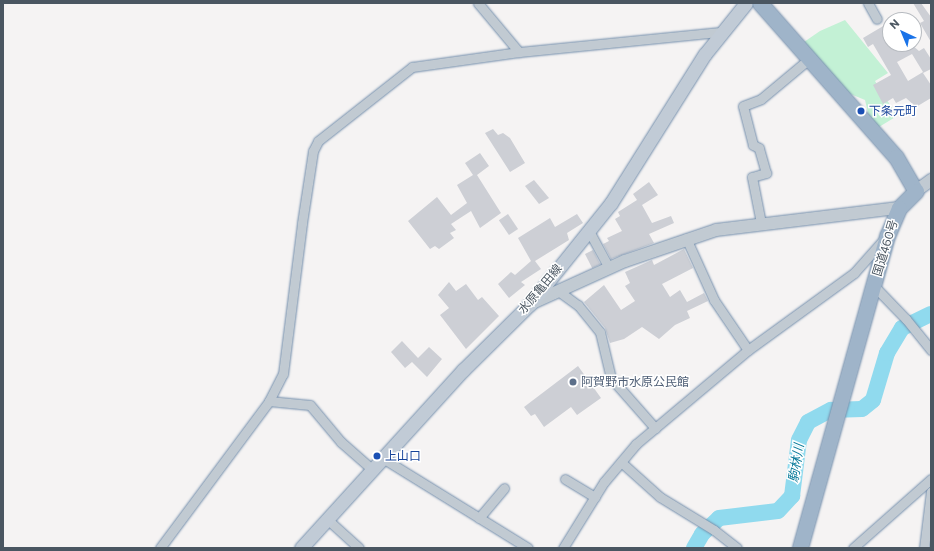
<!DOCTYPE html>
<html>
<head>
<meta charset="utf-8">
<style>
	body { margin:0 }
	#map { position:relative; width:934px; height:551px; overflow:hidden; background:#f5f3f3; font-family:Commissioner,"Noto Sans JP",sans-serif }
	div>[style] { position:absolute }
	.green>* { inset:0; background:#c3f1d5 }
	.river>* { height:16px; margin:-8px; padding:0 8px; transform-origin:8px; border-radius:8px; background:#90daee }
	.building>* { inset:0; background:#cdcfd5; transform-origin:0 0 }
	.roads { filter:drop-shadow(0 0 1px #7690ad) drop-shadow(0 0 1px #7690ad) }
	.minor>* { height:9px; margin:-4.5px; padding:0 4.5px; transform-origin:4.5px; border-radius:4.5px; background:#c1cad2 }
	.tertiary>* { height:12px; margin:-6px; padding:0 6px; transform-origin:6px; border-radius:6px; background:#c1cad2 }
	.secondary>* { height:13px; margin:-6.5px; padding:0 6.5px; transform-origin:6.5px; border-radius:6.5px; background:#c1cbd6 }
	.trunk>* { height:15px; margin:-7.5px; padding:0 7.5px; transform-origin:7.5px; border-radius:7.5px; background:#9fb4c9 }
	.dots>* { width:11px; height:11px; translate:-50% -50%; box-sizing:border-box; border:2px solid #fff; border-radius:50% }
	span { translate:-50% -50%; white-space:nowrap; text-align:center; line-height:1.15; -webkit-text-stroke:3px #fff; paint-order:stroke }
	.transit-label { font-size:12px; color:#164399 }
	.left { translate:0 -50%; text-align:left }
	.street-label { font-size:12px; color:#4a5661 }
	.service-label { font-size:12px; color:#4e5e75 }
	.water-label { font-size:13px; color:#0c7c9b; font-style:italic }
	.frame { position:absolute; inset:0; border:4px solid #4a5661; pointer-events:none }
	.north { position:absolute; left:882px; top:12px; width:40px; height:40px; box-sizing:border-box; background:#fff; border:1px solid #b7bbc0; border-radius:50%; rotate:316deg; font-size:11px; font-weight:700; line-height:16px; text-align:center; color:#4a5661 }
	.north::after { content:''; display:block; margin:auto; width:14px; height:18px; background:#1a73e8; clip-path:polygon(50% 0,100% 100%,50% 72%,0 100%) }
</style>
</head>
<body>
<div id="map">
	<div class="green">
		<div style="clip-path:polygon(845px 20px,888px 73px,875px 81px,897px 116px,879px 127px,869px 117px,865px 100px,848px 93px,804px 42px,820px 31px)"></div>
	</div>
	<div class="river">
		<div style="left:694px;top:548px;width:16px;rotate:-60deg"></div>
		<div style="left:702px;top:534px;width:23px;rotate:-43deg"></div>
		<div style="left:719px;top:518px;width:59px;rotate:-6.8deg"></div>
		<div style="left:778px;top:511px;width:21px;rotate:-47deg"></div>
		<div style="left:792px;top:496px;width:56px;rotate:-82.9deg"></div>
		<div style="left:799px;top:440px;width:20px;rotate:-63deg"></div>
		<div style="left:808px;top:422px;width:26px;rotate:-28deg"></div>
		<div style="left:831px;top:410px;width:31px;rotate:-2deg"></div>
		<div style="left:862px;top:409px;width:14px;rotate:-39deg"></div>
		<div style="left:873px;top:400px;width:49px;rotate:-73.4deg"></div>
		<div style="left:887px;top:353px;width:29px;rotate:-59deg"></div>
		<div style="left:902px;top:328px;width:32px;rotate:-26deg"></div>
	</div>
	<div class="building">
		<div style="clip-path:polygon(913px 3px,921px 3px,931px 17px,931px 42px,920px 23px,924px 21px)"></div>
		<div style="clip-path:polygon(evenodd,890px 22px,890px 44px,905px 44px,907px 48px,912px 45px,919px 51px,924px 48px,931px 59px,931px 69px,923px 73px,931px 85px,931px 98px,916px 107px,906px 98px,896px 103px,893px 98px,883px 104px,873px 85px,891px 75px,873px 44px,868px 47px,863px 38px,890px 22px,912px 54px,923px 72px,908px 81px,897px 62px,912px 54px)"></div>
		<div style="clip-path:polygon(493px 129px,498px 135px,503px 133px,510px 138px,525px 163px,510px 172px,485px 133px)"></div>
		<div style="clip-path:polygon(480px 153px,489px 166px,477px 175px,501px 213px,480px 228px,471px 211px,451px 224px,456px 230px,450px 233px,454px 238px,439px 249px,435px 246px,430px 249px,408px 221px,437px 197px,451px 215px,467px 203px,457px 185px,473px 175px,465px 163px)"></div>
		<div style="clip-path:polygon(534px 180px,549px 198px,539px 204px,525px 186px)"></div>
		<div style="clip-path:polygon(649px 182px,658px 195px,642px 205px,652px 223px,671px 216px,674px 223px,649px 234px,654px 243px,611px 259px,603px 244px,609px 241px,607px 238px,622px 231px,615px 219px,620px 216px,618px 212px,637px 200px,633px 194px)"></div>
		<div style="left:508px;top:214px;width:18px;height:11px;rotate:56deg"></div>
		<div style="clip-path:polygon(577px 214px,583px 223px,567px 233px,569px 240px,535px 261px,541px 269px,521px 282px,525px 285px,509px 298px,498px 284px,511px 272px,515px 275px,531px 261px,518px 238px,550px 218px,555px 227px)"></div>
		<div style="clip-path:polygon(684px 249px,693px 268px,662px 284px,670px 297px,680px 290px,687px 302px,704px 293px,708px 301px,687px 311px,690px 318px,675px 325px,659px 339px,642px 327px,624px 339px,610px 343px,605px 328px,584px 302px,604px 285px,621px 310px,635px 301px,625px 286px,630px 283px,625px 272px,652px 260px,654px 265px)"></div>
		<div style="left:593px;top:250px;width:16px;height:9px;rotate:63deg"></div>
		<div style="clip-path:polygon(449px 282px,456px 291px,466px 284px,478px 300px,482px 297px,499px 316px,466px 349px,440px 315px,449px 308px,438px 295px)"></div>
		<div style="clip-path:polygon(402px 341px,418px 358px,429px 347px,442px 359px,427px 377px,412px 362px,405px 368px,391px 352px)"></div>
		<div style="clip-path:polygon(578px 366px,601px 398px,577px 415px,571px 407px,544px 427px,535px 414px,531px 416px,524px 407px)"></div>
	</div>
	<div class="roads">
		<div class="minor">
			<div style="left:478px;top:3px;width:64px;rotate:50.1deg"></div>
			<div style="left:868px;top:3px;width:18px;rotate:61deg"></div>
			<div style="left:761px;top:223px;width:47px;rotate:-101.1deg"></div>
			<div style="left:752px;top:177px;width:15px;rotate:-16deg"></div>
			<div style="left:766px;top:173px;width:26px;rotate:-106deg"></div>
			<div style="left:759px;top:148px;width:7px;rotate:-153deg"></div>
			<div style="left:753px;top:145px;width:40px;rotate:-104.4deg"></div>
			<div style="left:743px;top:106px;width:19px;rotate:-21deg"></div>
			<div style="left:761px;top:99px;width:62px;rotate:-39.8deg"></div>
			<div style="left:589px;top:231px;width:42px;rotate:61.6deg"></div>
			<div style="left:686px;top:238px;width:68px;rotate:65.7deg"></div>
			<div style="left:714px;top:300px;width:60px;rotate:55.8deg"></div>
			<div style="left:874px;top:286px;width:46px;rotate:45.9deg"></div>
			<div style="left:906px;top:319px;width:40px;rotate:51deg"></div>
			<div style="left:557px;top:290px;width:26px;rotate:36deg"></div>
			<div style="left:578px;top:305px;width:35px;rotate:51deg"></div>
			<div style="left:600px;top:332px;width:47px;rotate:76.6deg"></div>
			<div style="left:611px;top:378px;width:67px;rotate:48.7deg"></div>
			<div style="left:269px;top:401px;width:41px;rotate:5.6deg"></div>
			<div style="left:310px;top:405px;width:48px;rotate:50deg"></div>
			<div style="left:341px;top:442px;width:43px;rotate:41.2deg"></div>
			<div style="left:384px;top:459px;width:169px;rotate:31.7deg"></div>
			<div style="left:621px;top:462px;width:52px;rotate:41.9deg"></div>
			<div style="left:660px;top:497px;width:63px;rotate:31.4deg"></div>
			<div style="left:714px;top:530px;width:29px;rotate:38deg"></div>
			<div style="left:565px;top:479px;width:35px;rotate:31deg"></div>
			<div style="left:479px;top:518px;width:39px;rotate:-50deg"></div>
			<div style="left:327px;top:519px;width:43px;rotate:42.2deg"></div>
			<div style="left:160px;top:548px;width:183px;rotate:-53.4deg"></div>
			<div style="left:269px;top:401px;width:30px;rotate:-63deg"></div>
			<div style="left:283px;top:374px;width:152px;rotate:-82.8deg"></div>
			<div style="left:302px;top:223px;width:73px;rotate:-81.3deg"></div>
			<div style="left:313px;top:151px;width:11px;rotate:-63deg"></div>
			<div style="left:318px;top:141px;width:120px;rotate:-38.2deg"></div>
			<div style="left:412px;top:67px;width:108px;rotate:-8deg"></div>
			<div style="left:519px;top:52px;width:203px;rotate:-5.7deg"></div>
			<div style="left:563px;top:548px;width:78px;rotate:-58.2deg"></div>
			<div style="left:604px;top:482px;width:50px;rotate:-49.9deg"></div>
			<div style="left:636px;top:444px;width:146px;rotate:-40deg"></div>
			<div style="left:748px;top:350px;width:131px;rotate:-36deg"></div>
			<div style="left:854px;top:273px;width:48px;rotate:-48.4deg"></div>
			<div style="left:853px;top:548px;width:104px;rotate:-41.5deg"></div>
			<div style="left:924px;top:548px;width:57px;rotate:-83deg"></div>
		</div>
		<div class="tertiary">
			<div style="left:916px;top:191px;width:19px;rotate:-36deg"></div>
			<div style="left:530px;top:304px;width:104px;rotate:-24.4deg"></div>
			<div style="left:625px;top:261px;width:96px;rotate:-18.8deg"></div>
			<div style="left:716px;top:230px;width:184px;rotate:-6.9deg"></div>
		</div>
		<div class="secondary">
			<div style="left:301px;top:548px;width:241px;rotate:-47.7deg"></div>
			<div style="left:463px;top:370px;width:94px;rotate:-44.6deg"></div>
			<div style="left:530px;top:304px;width:129px;rotate:-51.3deg"></div>
			<div style="left:611px;top:203px;width:176px;rotate:-57.8deg"></div>
			<div style="left:705px;top:54px;width:65px;rotate:-51.2deg"></div>
		</div>
		<div class="trunk">
			<div style="left:760px;top:3px;width:205px;rotate:48.6deg"></div>
			<div style="left:896px;top:157px;width:39px;rotate:60deg"></div>
			<div style="left:916px;top:191px;width:24px;rotate:135deg"></div>
			<div style="left:899px;top:208px;width:30px;rotate:113deg"></div>
			<div style="left:887px;top:236px;width:324px;rotate:105.6deg"></div>
		</div>
	</div>
	<div class="dots">
		<div style="left:861px;top:111px;background:#1a4fb4"></div>
		<div style="left:573px;top:382px;background:#5c6f8a"></div>
		<div style="left:377px;top:456px;background:#1a4fb4"></div>
	</div>
	<div class="transit-label">
		<span class="left" style="left:869px;top:111px">下条元町</span>
		<span class="left" style="left:385px;top:456px">上山口</span>
	</div>
	<div class="street-label">
		<span style="left:885px;top:248px;rotate:-73deg">国道460号</span>
		<span style="left:540px;top:289px;rotate:-50deg">水原亀田線</span>
	</div>
	<div class="service-label">
		<span class="left" style="left:581px;top:382px">阿賀野市水原公民館</span>
	</div>
	<div class="water-label">
		<span style="left:796px;top:463px;rotate:-81deg">駒林川</span>
	</div>
	<div class="frame"></div>
	<div class="north">N</div>
</div>
</body>
</html>
